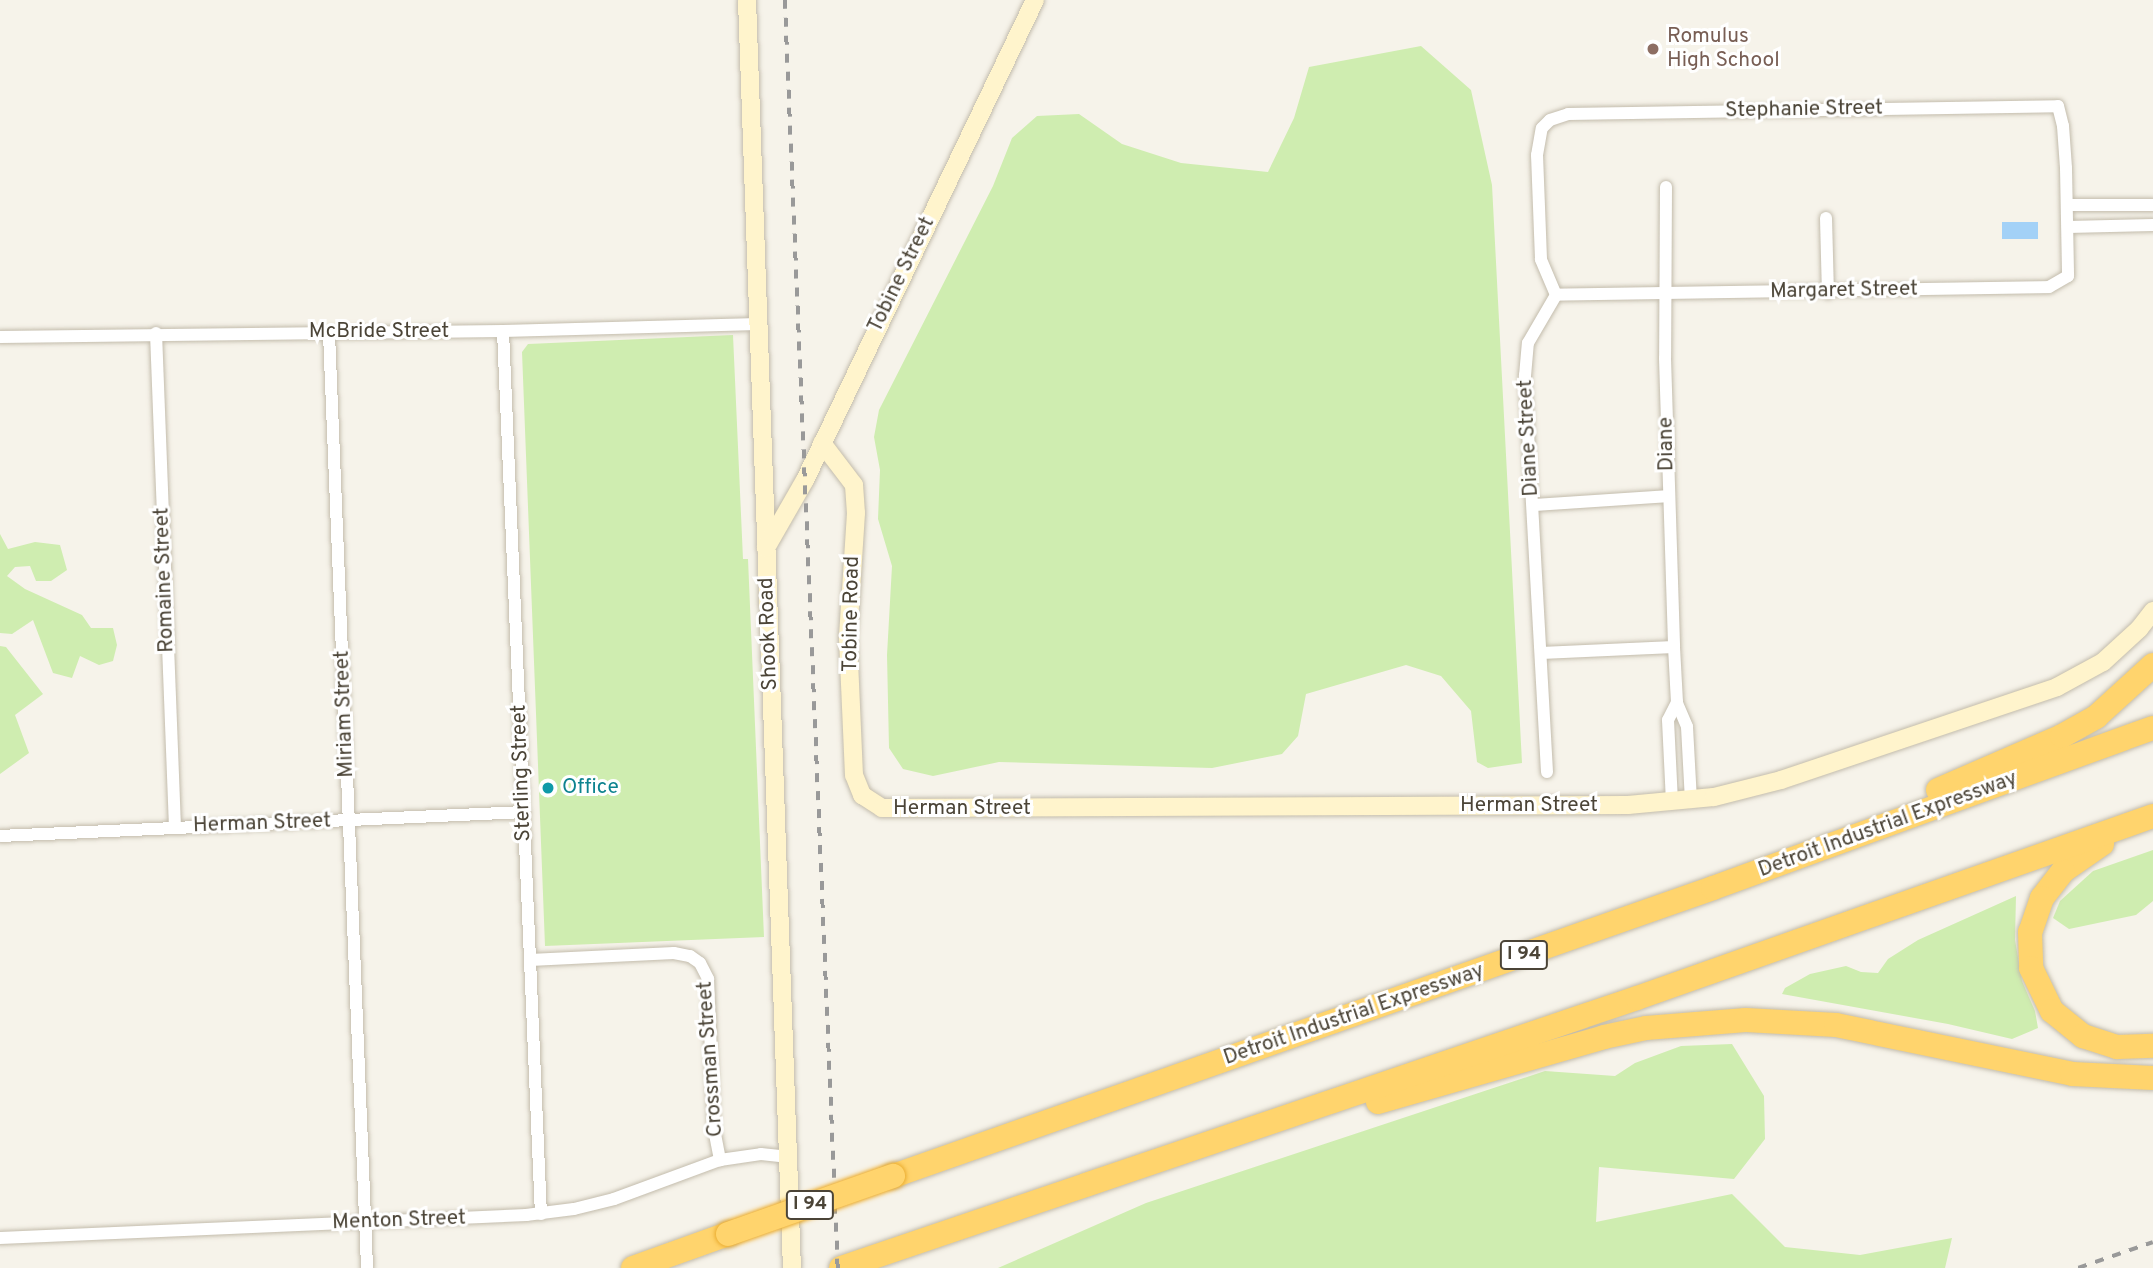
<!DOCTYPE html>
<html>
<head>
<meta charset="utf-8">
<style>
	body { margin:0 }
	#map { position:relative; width:2153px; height:1268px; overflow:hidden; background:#f6f3ea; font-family:Overpass,sans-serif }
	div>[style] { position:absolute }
	.green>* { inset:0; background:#cfedb0 }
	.water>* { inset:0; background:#a3d1f7; transform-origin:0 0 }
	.roads { filter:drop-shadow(0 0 2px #c3bcac) drop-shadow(0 0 2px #c3bcac) }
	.street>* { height:12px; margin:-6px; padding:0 6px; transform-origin:6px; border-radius:6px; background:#fff }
	.secondary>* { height:18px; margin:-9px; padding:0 9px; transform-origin:9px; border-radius:9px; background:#fff4cc }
	.highway>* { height:24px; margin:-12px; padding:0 12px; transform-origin:12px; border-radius:12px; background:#ffd46d }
	.rail>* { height:3.5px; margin-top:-1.75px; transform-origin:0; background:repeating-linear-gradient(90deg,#999 0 9px,transparent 0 18px) }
	.bridges { filter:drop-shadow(0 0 2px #ebad30) drop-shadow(0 0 2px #ebad30) }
	.highway-bridge>* { height:24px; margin:-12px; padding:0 12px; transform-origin:12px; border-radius:12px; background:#ffd46d }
	.dots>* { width:19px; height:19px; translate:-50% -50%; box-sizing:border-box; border:4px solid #fff; border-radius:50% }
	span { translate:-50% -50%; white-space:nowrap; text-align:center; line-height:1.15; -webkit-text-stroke:6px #fff; paint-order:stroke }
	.shield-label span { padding:2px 5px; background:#fff; border:2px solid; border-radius:5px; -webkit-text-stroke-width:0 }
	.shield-label { font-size:19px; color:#4b4437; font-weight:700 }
	.education-label { font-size:21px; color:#785e54 }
	.left { translate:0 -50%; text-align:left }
	.street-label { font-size:21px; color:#4b4437 }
	.culture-label { font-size:21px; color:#0d838f }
</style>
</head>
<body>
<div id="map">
	<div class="green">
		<div style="clip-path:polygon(1421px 46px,1471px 90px,1492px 185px,1522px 763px,1488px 768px,1477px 762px,1471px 711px,1441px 676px,1406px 665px,1306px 694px,1298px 736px,1282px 754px,1212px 768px,999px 762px,933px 776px,903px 769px,889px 748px,887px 655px,892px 566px,878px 519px,880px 470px,874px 437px,879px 410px,993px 186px,1012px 138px,1037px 116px,1079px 114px,1122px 144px,1181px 163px,1268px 172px,1294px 118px,1309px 67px)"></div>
		<div style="clip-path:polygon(733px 335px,743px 559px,748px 559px,764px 937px,545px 946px,522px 352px,528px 344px)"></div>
		<div style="clip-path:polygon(0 534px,8px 549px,35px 542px,60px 545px,67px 570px,51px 581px,36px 581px,30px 566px,15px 567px,7px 576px,25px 589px,82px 615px,91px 628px,113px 628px,117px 645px,113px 661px,99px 665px,80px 656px,72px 678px,53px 673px,33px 620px,12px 634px,0 633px)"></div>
		<div style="clip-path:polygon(0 646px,6px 647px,43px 694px,15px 715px,29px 753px,0 774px)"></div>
		<div style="clip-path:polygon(2153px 850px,2153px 901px,2136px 915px,2069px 929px,2053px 918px,2060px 901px,2093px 871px)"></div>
		<div style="clip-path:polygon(2016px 896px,2015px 940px,2022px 981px,2035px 1011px,2038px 1028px,2012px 1039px,1948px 1024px,1782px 994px,1785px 988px,1810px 974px,1846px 966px,1861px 972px,1878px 973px,1888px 959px,1918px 940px)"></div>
		<div style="clip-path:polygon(1732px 1044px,1764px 1096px,1765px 1139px,1734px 1179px,1599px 1167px,1596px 1222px,1732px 1194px,1785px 1247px,1860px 1255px,1952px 1238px,1945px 1268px,998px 1268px,1146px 1203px,1545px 1071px,1615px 1076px,1635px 1063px,1681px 1046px)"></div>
	</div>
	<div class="water">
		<div style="left:2002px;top:222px;width:36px;height:17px"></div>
	</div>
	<div class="roads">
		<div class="street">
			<div style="left:1666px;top:187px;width:171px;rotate:90.3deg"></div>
			<div style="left:1665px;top:358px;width:289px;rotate:88.2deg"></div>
			<div style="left:1674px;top:647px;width:56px;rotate:86.9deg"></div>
			<div style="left:1677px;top:703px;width:26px;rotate:67deg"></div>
			<div style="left:1687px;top:727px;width:73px;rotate:86.9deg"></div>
			<div style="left:2068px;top:205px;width:85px"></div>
			<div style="left:1826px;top:218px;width:75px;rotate:88.5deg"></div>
			<div style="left:2068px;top:227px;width:85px;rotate:-1.3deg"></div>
			<div style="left:503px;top:331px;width:884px;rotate:87.54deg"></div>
			<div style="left:156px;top:333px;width:494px;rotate:87.8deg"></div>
			<div style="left:329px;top:333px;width:936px;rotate:87.67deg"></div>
			<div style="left:0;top:337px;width:503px;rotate:-0.68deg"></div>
			<div style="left:503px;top:331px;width:255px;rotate:-1.6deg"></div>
			<div style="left:1533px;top:505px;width:135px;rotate:-3.8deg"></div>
			<div style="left:1541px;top:653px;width:133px;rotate:-2.6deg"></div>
			<div style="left:1547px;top:772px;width:397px;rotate:-93.2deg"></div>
			<div style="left:1525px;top:376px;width:33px;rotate:-85deg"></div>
			<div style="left:1528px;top:343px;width:56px;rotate:-59.7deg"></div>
			<div style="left:1556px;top:295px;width:39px;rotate:-113deg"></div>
			<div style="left:1541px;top:259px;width:104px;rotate:-92.2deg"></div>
			<div style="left:1537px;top:155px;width:27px;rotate:-80deg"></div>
			<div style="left:1542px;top:128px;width:11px;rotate:-45deg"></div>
			<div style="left:1550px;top:120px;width:19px;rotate:-18deg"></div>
			<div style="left:1568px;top:114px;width:490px;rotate:-0.9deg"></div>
			<div style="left:2058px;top:106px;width:21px;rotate:76deg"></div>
			<div style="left:2063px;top:126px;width:42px;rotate:85.9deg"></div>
			<div style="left:2066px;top:168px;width:108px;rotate:88.9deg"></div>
			<div style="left:2068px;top:276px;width:22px;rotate:150deg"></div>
			<div style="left:2049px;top:287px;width:493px;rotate:179.1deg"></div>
			<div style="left:1672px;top:802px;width:82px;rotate:-92.8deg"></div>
			<div style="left:1668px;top:720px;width:20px;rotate:-63deg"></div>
			<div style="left:0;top:836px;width:525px;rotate:-2.62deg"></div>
			<div style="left:530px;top:960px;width:144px;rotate:-2.8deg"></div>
			<div style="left:674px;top:953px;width:16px;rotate:11deg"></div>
			<div style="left:690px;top:956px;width:12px;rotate:35deg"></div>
			<div style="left:700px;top:963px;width:18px;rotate:63deg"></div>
			<div style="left:708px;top:979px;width:150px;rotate:87.7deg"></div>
			<div style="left:714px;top:1129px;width:32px;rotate:79deg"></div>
			<div style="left:0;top:1238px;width:527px;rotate:-2.5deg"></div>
			<div style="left:526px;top:1215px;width:48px;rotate:-7.1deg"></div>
			<div style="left:574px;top:1209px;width:41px;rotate:-14deg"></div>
			<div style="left:614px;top:1199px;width:113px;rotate:-20.2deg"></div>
			<div style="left:720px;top:1160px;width:41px;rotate:-8.3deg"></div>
			<div style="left:761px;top:1154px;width:28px;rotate:6deg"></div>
		</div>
		<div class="secondary">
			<div style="left:747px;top:0;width:1269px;rotate:87.97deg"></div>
			<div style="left:822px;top:443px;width:53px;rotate:52.7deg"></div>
			<div style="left:854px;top:485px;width:28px;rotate:86deg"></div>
			<div style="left:856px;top:513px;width:125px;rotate:93.7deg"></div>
			<div style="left:848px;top:638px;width:137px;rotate:87.5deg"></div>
			<div style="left:854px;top:775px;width:22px;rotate:68deg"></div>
			<div style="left:862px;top:795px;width:24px;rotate:33deg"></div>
			<div style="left:882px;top:808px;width:746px;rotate:-0.23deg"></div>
			<div style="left:1628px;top:805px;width:86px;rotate:-5.3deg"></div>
			<div style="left:1714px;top:797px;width:69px;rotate:-14.2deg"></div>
			<div style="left:1781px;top:780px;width:291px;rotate:-18.6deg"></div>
			<div style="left:2057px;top:687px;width:52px;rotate:-28.5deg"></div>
			<div style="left:2103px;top:662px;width:49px;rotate:-42.5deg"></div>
			<div style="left:2139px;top:629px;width:23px;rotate:-52deg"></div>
			<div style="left:766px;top:548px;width:78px;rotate:-60.2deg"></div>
			<div style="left:805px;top:480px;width:532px;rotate:-64.4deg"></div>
		</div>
		<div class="highway">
			<div style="left:1938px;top:790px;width:135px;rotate:-23.5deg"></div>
			<div style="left:2062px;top:736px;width:39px;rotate:-29deg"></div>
			<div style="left:2096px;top:717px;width:77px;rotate:-42.4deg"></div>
			<div style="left:2102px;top:844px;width:47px;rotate:145.3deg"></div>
			<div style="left:2063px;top:871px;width:34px;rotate:128deg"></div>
			<div style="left:2042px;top:898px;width:36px;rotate:109deg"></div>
			<div style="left:2030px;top:932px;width:36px;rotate:88deg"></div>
			<div style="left:2031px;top:968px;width:48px;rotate:64deg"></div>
			<div style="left:2052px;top:1011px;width:40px;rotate:39deg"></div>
			<div style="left:2083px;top:1036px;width:36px;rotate:18deg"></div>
			<div style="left:2117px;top:1047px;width:36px;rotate:-2deg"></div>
			<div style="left:1378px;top:1102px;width:235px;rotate:-16deg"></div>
			<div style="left:1604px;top:1037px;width:43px;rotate:-12.1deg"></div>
			<div style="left:1646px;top:1028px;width:100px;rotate:-4.6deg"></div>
			<div style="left:1746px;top:1020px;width:90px;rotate:3.2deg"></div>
			<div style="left:1836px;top:1025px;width:241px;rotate:11.7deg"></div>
			<div style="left:2072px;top:1074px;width:81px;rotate:2.8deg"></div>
			<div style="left:893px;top:1176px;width:869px;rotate:-19.35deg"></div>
			<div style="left:1713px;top:888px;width:468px;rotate:-20deg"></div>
			<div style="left:633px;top:1268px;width:101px;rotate:-19.7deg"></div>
			<div style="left:841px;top:1268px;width:841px;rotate:-18.74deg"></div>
			<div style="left:1637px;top:998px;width:547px;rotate:-19.43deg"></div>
		</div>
	</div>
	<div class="rail">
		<div style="left:785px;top:0;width:1269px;rotate:87.61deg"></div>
		<div style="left:2078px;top:1268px;width:79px;rotate:-19.1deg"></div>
	</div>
	<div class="bridges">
		<div class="highway-bridge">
			<div style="left:728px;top:1234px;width:175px;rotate:-19.4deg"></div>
		</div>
	</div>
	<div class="dots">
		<div style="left:1653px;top:49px;background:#8d6e63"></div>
		<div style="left:548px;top:788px;background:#0f9aa8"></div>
	</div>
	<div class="shield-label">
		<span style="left:1524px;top:955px">I 94</span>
		<span style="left:810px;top:1205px">I 94</span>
	</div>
	<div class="education-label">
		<span class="left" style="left:1667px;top:49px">Romulus<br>High School</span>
	</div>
	<div class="street-label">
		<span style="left:1804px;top:110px;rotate:-1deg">Stephanie Street</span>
		<span style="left:902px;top:275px;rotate:-64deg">Tobine Street</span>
		<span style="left:1844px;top:291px;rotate:-1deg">Margaret Street</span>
		<span style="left:379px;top:332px">McBride Street</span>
		<span style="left:1529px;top:438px;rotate:-93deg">Diane Street</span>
		<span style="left:1667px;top:444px;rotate:-91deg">Diane</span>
		<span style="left:165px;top:580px;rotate:-92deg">Romaine Street</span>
		<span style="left:852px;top:614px;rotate:-89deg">Tobine Road</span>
		<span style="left:769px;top:634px;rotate:-92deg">Shook Road</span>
		<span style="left:345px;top:714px;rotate:-92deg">Miriam Street</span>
		<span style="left:522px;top:773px;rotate:-92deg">Sterling Street</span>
		<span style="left:1529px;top:806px">Herman Street</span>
		<span style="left:962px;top:809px">Herman Street</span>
		<span style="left:262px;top:824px;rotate:-2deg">Herman Street</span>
		<span style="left:1888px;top:825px;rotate:-20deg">Detroit Industrial Expressway</span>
		<span style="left:1354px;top:1015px;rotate:-19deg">Detroit Industrial Expressway</span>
		<span style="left:711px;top:1059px;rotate:-94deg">Crossman Street</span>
		<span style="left:399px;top:1221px;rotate:-2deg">Menton Street</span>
	</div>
	<div class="culture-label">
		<span class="left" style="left:562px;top:788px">Office</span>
	</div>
</div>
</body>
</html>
